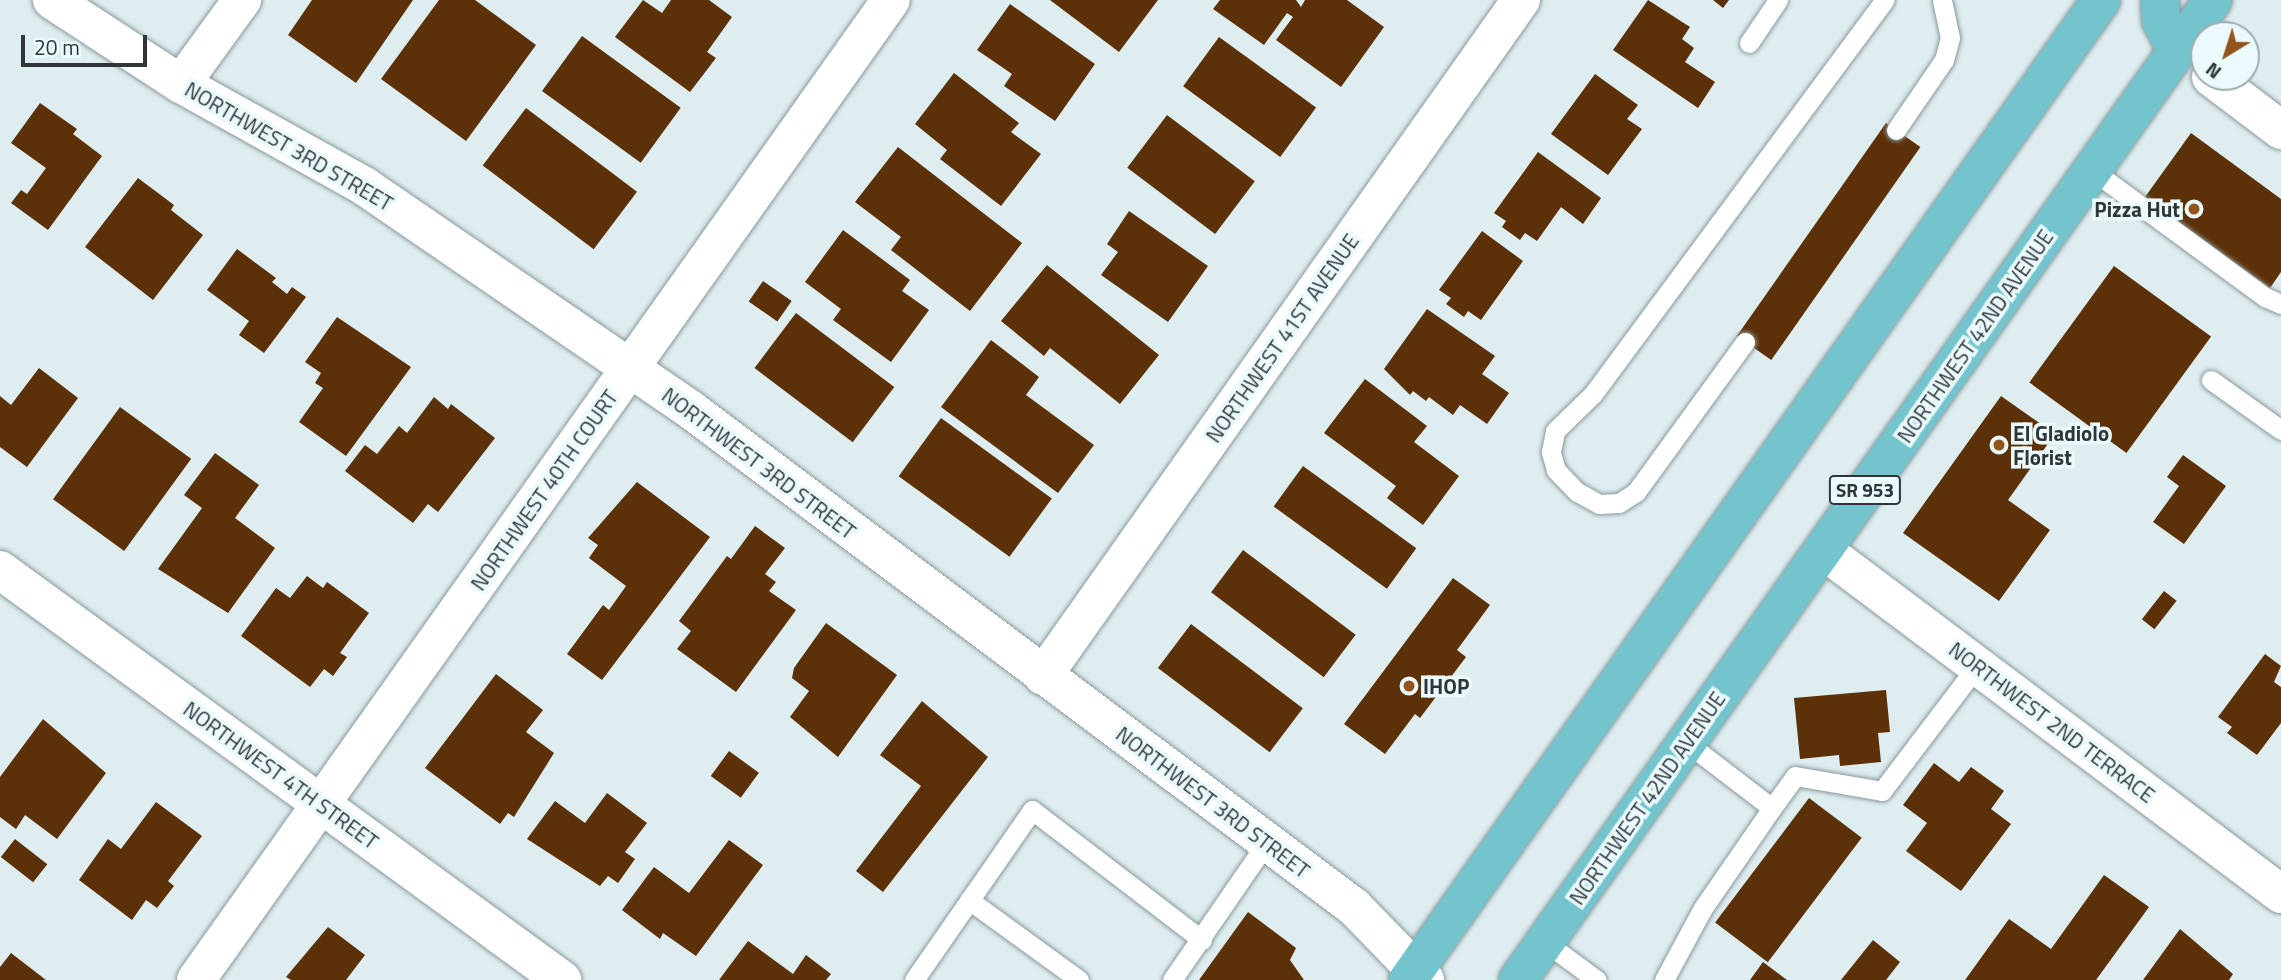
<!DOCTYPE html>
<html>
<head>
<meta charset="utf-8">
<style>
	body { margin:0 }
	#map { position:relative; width:2281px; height:980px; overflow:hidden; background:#ddedf0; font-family:"Titillium Web",sans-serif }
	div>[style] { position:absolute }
	.building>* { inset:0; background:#5d3107; transform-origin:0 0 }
	.roads { filter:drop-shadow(0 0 2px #8a999c) drop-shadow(0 0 2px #8a999c) }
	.lane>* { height:19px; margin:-9.5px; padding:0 9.5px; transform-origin:9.5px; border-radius:9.5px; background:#fff }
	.street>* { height:38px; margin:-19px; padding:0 19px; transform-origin:19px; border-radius:19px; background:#fff }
	.primary>* { height:38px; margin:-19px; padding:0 19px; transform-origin:19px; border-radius:19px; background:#74c4ce }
	.dots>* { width:19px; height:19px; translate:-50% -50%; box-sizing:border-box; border:4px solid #eafafd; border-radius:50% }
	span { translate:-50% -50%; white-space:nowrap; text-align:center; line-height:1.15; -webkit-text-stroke:7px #eafafd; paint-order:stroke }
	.shield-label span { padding:2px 5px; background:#eafafd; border:2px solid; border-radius:5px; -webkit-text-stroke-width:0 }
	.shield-label { font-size:19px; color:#303637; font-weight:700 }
	.street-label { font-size:21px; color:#303637 }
	.poi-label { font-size:21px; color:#303637; font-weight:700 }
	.right { translate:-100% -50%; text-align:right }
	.left { translate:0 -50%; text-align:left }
	.north { position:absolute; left:2190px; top:21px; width:70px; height:70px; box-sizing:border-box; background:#eafafd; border:2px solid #a0acae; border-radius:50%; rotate:218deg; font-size:19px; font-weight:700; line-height:28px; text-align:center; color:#303637 }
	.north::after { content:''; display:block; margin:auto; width:24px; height:32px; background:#93541c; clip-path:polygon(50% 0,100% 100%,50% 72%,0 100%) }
	.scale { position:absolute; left:21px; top:35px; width:126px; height:32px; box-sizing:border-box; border:4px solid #303637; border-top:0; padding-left:9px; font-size:21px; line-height:24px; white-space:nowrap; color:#303637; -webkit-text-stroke:5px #eafafd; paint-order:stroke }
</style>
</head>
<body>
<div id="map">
	<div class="building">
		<div style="clip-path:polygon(312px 0,413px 0,356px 83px,288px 35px)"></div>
		<div style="clip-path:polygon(439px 0,475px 0,536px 45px,466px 141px,381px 79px)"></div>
		<div style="clip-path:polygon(643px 0,662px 13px,671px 0,709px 0,732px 17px,707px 52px,716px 58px,690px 92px,615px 37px)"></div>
		<div style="clip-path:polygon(1050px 0,1158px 0,1119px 52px)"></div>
		<div style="clip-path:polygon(1220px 0,1296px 0,1301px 7px,1305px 0,1347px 0,1384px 27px,1341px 87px,1276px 40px,1293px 17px,1287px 13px,1264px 45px,1213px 9px)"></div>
		<div style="clip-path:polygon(1648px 0,1690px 27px,1682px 39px,1694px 48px,1685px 62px,1715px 82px,1698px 108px,1613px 50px)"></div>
		<div style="clip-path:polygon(1713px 0,1729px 0,1723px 8px)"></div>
		<div style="clip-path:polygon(1010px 4px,1095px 64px,1055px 121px,1004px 86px,1012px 74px,977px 50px)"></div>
		<div style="left:582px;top:36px;width:122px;height:68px;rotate:36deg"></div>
		<div style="left:1219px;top:37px;width:120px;height:61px;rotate:36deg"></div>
		<div style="clip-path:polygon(954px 73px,1019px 123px,1011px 132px,1041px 154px,1001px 206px,940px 159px,947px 150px,915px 124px)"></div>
		<div style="clip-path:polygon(1595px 74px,1638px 105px,1627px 119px,1642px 129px,1608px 175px,1551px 134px)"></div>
		<div style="clip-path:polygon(40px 103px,77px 129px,73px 134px,102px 156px,48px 230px,11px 203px,21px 190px,27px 194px,46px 168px,11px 143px)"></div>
		<div style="left:526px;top:108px;width:139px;height:72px;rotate:37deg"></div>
		<div style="left:1167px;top:115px;width:110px;height:66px;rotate:37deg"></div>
		<div style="left:1886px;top:123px;width:42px;height:260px;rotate:35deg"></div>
		<div style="clip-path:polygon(2191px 133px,2281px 199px,2281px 272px,2270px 288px,2145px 197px)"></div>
		<div style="clip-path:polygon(898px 147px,1022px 243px,970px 311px,891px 250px,901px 237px,855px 202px)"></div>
		<div style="clip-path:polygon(1538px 152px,1601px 198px,1583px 224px,1561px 207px,1537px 241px,1525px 233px,1520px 240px,1502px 227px,1506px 221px,1494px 213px)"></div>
		<div style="clip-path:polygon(138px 178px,174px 205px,171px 210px,203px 235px,153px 300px,85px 247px)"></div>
		<div style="clip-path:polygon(1129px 211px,1208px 266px,1168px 322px,1101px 275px,1118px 252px,1107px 244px)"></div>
		<div style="clip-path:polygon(843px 230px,910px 280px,902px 291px,929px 310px,891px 362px,833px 320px,841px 309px,805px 282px)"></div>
		<div style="clip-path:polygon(1482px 231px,1523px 261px,1481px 320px,1468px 311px,1464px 317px,1446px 304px,1451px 298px,1439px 290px)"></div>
		<div style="clip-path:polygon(237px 249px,276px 278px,272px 282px,287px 294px,292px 287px,306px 297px,264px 353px,239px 335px,249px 321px,207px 290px)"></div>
		<div style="clip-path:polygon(1047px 265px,1159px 355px,1120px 404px,1050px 348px,1044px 356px,1001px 321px)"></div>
		<div style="left:2114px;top:266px;width:120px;height:144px;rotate:36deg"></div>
		<div style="left:763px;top:281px;width:35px;height:25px;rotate:35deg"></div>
		<div style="clip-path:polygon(1427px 309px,1495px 356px,1482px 374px,1509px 393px,1487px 424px,1460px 405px,1453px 415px,1429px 397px,1426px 401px,1413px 391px,1410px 395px,1384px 369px)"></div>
		<div style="left:796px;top:313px;width:123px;height:69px;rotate:37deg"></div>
		<div style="clip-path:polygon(337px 317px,411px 367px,346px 456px,299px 422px,323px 388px,315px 383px,321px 373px,305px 362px)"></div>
		<div style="clip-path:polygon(991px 340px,1039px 377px,1026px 395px,1094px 445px,1058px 493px,941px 407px)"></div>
		<div style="clip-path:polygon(39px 368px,78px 398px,27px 467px,0 447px,0 396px,11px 405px)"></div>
		<div style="clip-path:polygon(1365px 379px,1427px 426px,1414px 442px,1459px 476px,1423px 525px,1387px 498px,1396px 486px,1324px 433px)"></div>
		<div style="clip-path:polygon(2001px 396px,2055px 434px,2008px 500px,2050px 530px,1999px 601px,1903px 533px)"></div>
		<div style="clip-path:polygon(434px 397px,448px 409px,451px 404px,495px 438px,438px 512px,428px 504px,413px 523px,345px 471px,365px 445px,377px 454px,399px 426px,407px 433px)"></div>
		<div style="left:120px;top:407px;width:88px;height:114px;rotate:36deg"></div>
		<div style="left:941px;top:418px;width:137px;height:72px;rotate:36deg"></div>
		<div style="clip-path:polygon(215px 453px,259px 485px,235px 518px,275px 548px,228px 613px,158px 569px,202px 508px,184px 495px)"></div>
		<div style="clip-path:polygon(2183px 455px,2226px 486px,2184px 544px,2153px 522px,2179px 486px,2167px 477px)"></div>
		<div style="left:1303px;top:466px;width:140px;height:50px;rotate:36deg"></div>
		<div style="clip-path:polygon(637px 482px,710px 537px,602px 680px,567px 654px,603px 605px,609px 610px,626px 586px,589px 558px,598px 545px,588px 538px)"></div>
		<div style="clip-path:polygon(755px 526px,785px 548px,765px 574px,776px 582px,769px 591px,796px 610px,736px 692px,677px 649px,691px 631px,679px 621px,727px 556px,731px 559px)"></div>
		<div style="left:1243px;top:550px;width:141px;height:53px;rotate:37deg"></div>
		<div style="clip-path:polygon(307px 576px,323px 588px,327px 582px,369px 613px,340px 653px,347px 657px,333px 676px,324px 669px,310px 687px,241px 636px,276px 588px,290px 598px)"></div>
		<div style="clip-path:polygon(1453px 578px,1490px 605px,1457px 650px,1466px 657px,1420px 718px,1415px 714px,1385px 754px,1344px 724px)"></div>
		<div style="left:2164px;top:591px;width:16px;height:36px;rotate:38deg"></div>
		<div style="clip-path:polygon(826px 623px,897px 675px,838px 757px,790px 717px,809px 691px,792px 678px,794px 668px)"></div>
		<div style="left:1191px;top:624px;width:140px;height:55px;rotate:37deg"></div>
		<div style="clip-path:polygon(2265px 654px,2281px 666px,2274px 682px,2281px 687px,2281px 723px,2257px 755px,2227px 733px,2232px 727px,2218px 717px)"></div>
		<div style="clip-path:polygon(496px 674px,543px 710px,526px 732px,554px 753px,514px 817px,508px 813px,500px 824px,425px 768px)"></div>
		<div style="clip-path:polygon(1886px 690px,1890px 732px,1878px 733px,1881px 762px,1840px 766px,1839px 755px,1800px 759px,1794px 698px)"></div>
		<div style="clip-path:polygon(922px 701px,988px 757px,883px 892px,856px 871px,921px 786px,880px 755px)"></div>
		<div style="clip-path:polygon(43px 719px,106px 773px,57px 839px,25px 815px,16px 829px,0 817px,0 777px)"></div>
		<div style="left:729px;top:751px;width:37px;height:31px;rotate:36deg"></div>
		<div style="clip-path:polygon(1934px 763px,1959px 782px,1971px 767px,2004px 791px,1991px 809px,2011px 824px,1961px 891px,1906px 851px,1927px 823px,1903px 805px)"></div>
		<div style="clip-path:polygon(607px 793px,647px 823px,625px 852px,635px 859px,618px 883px,608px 876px,600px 886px,527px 839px,555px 801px,585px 823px)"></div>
		<div style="left:1809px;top:798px;width:66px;height:156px;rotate:37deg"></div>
		<div style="clip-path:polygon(156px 802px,202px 836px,168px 881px,174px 886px,157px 908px,146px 900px,132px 920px,79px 880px,108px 839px,121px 849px)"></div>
		<div style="left:15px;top:839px;width:41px;height:23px;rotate:38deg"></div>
		<div style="clip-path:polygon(729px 840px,763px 865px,696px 956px,663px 933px,660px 939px,622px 910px,654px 867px,689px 893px)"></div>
		<div style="clip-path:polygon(2104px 875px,2149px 907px,2096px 980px,1965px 980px,2009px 919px,2051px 949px)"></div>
		<div style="clip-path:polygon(1248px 912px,1296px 948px,1290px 960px,1304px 980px,1199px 980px)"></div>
		<div style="clip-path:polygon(328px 927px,365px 955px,346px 980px,291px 980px,286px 977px)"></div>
		<div style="clip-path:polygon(2180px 929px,2233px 974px,2229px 980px,2143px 980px)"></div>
		<div style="clip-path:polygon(1873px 940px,1900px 962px,1886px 980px,1841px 980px)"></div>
		<div style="clip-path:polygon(748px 941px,793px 974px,806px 955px,831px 974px,826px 980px,719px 980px)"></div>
		<div style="clip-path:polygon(11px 953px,46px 980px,0 980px,0 967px)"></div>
		<div style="clip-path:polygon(1763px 962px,1787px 980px,1750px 980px)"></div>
	</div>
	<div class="roads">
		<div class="lane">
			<div style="left:1749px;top:43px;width:52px;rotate:-56deg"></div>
			<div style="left:1896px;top:130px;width:85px;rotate:-55.6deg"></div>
			<div style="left:1944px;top:60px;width:23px;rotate:-75deg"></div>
			<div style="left:1950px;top:38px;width:39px;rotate:-102deg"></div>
			<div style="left:2092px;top:170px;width:215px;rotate:36.3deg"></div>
			<div style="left:2265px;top:297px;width:17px;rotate:24deg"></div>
			<div style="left:1745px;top:342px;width:185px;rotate:126deg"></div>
			<div style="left:1636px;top:492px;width:20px;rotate:147deg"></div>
			<div style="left:1619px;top:503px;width:20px;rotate:177deg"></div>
			<div style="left:1599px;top:504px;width:25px;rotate:-151deg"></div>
			<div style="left:1577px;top:492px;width:30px;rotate:-134deg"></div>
			<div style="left:1556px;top:470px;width:19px;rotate:-106deg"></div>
			<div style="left:1551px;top:452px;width:21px;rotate:-79deg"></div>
			<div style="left:1555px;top:431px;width:53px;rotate:-44.2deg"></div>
			<div style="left:1593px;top:394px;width:490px;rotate:-53.5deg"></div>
			<div style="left:2211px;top:380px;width:86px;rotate:35.5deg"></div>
			<div style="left:1772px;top:808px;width:39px;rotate:-54deg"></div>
			<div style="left:1795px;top:776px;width:88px;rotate:9.8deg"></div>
			<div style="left:1882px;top:791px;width:157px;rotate:-52.8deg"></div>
			<div style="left:969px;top:900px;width:136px;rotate:36deg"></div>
			<div style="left:1545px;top:942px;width:64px;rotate:36.2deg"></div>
			<div style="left:914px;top:980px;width:207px;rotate:-55.2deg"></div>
			<div style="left:1032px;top:810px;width:214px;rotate:37.4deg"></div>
			<div style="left:1172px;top:980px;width:168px;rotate:-55.5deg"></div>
			<div style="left:1664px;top:980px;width:82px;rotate:-61.6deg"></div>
			<div style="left:1703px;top:908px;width:121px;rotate:-55.4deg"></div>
			<div style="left:1772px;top:808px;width:108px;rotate:-142.5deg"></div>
		</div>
		<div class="street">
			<div style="left:52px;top:0;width:154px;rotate:33.1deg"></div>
			<div style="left:181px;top:84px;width:210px;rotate:29.1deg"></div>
			<div style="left:364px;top:186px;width:396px;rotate:34.4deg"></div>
			<div style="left:691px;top:410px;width:829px;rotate:36.86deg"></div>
			<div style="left:1354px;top:907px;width:102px;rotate:45.8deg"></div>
			<div style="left:2211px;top:77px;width:88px;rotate:37.1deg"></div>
			<div style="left:181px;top:84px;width:104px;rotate:-54deg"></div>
			<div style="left:1823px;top:550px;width:573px;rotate:36.91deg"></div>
			<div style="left:0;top:570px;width:696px;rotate:36.11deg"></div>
			<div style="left:1043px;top:676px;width:828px;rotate:-54.74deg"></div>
			<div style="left:196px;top:980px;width:1201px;rotate:-54.66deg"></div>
		</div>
		<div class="primary">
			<div style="left:2160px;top:0;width:20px;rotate:87deg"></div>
			<div style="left:2161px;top:20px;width:35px;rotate:63deg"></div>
			<div style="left:1408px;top:980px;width:1200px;rotate:-54.73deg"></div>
			<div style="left:1518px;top:980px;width:1201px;rotate:-54.66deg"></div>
		</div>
	</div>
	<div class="dots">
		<div style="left:2194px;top:209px;background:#93541c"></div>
		<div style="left:1999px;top:445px;background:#93541c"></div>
		<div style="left:1409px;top:686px;background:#93541c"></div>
	</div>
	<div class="shield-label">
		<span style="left:1865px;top:490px">SR 953</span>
	</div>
	<div class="street-label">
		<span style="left:289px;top:146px;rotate:30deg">NORTHWEST 3RD STREET</span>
		<span style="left:1975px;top:336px;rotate:-55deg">NORTHWEST 42ND AVENUE</span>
		<span style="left:1282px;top:338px;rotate:-55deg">NORTHWEST 41ST AVENUE</span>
		<span style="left:759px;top:463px;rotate:37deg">NORTHWEST 3RD STREET</span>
		<span style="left:544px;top:490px;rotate:-55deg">NORTHWEST 40TH COURT</span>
		<span style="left:2052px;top:722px;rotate:37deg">NORTHWEST 2ND TERRACE</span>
		<span style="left:281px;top:775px;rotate:36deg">NORTHWEST 4TH STREET</span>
		<span style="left:1647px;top:798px;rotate:-55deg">NORTHWEST 42ND AVENUE</span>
		<span style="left:1213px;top:802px;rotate:37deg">NORTHWEST 3RD STREET</span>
	</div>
	<div class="poi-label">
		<span class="right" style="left:2180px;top:209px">Pizza Hut</span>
		<span class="left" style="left:2013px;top:445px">El Gladiolo<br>Florist</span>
		<span class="left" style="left:1423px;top:686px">IHOP</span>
	</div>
	<div class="north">N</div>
	<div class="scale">20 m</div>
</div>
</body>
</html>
